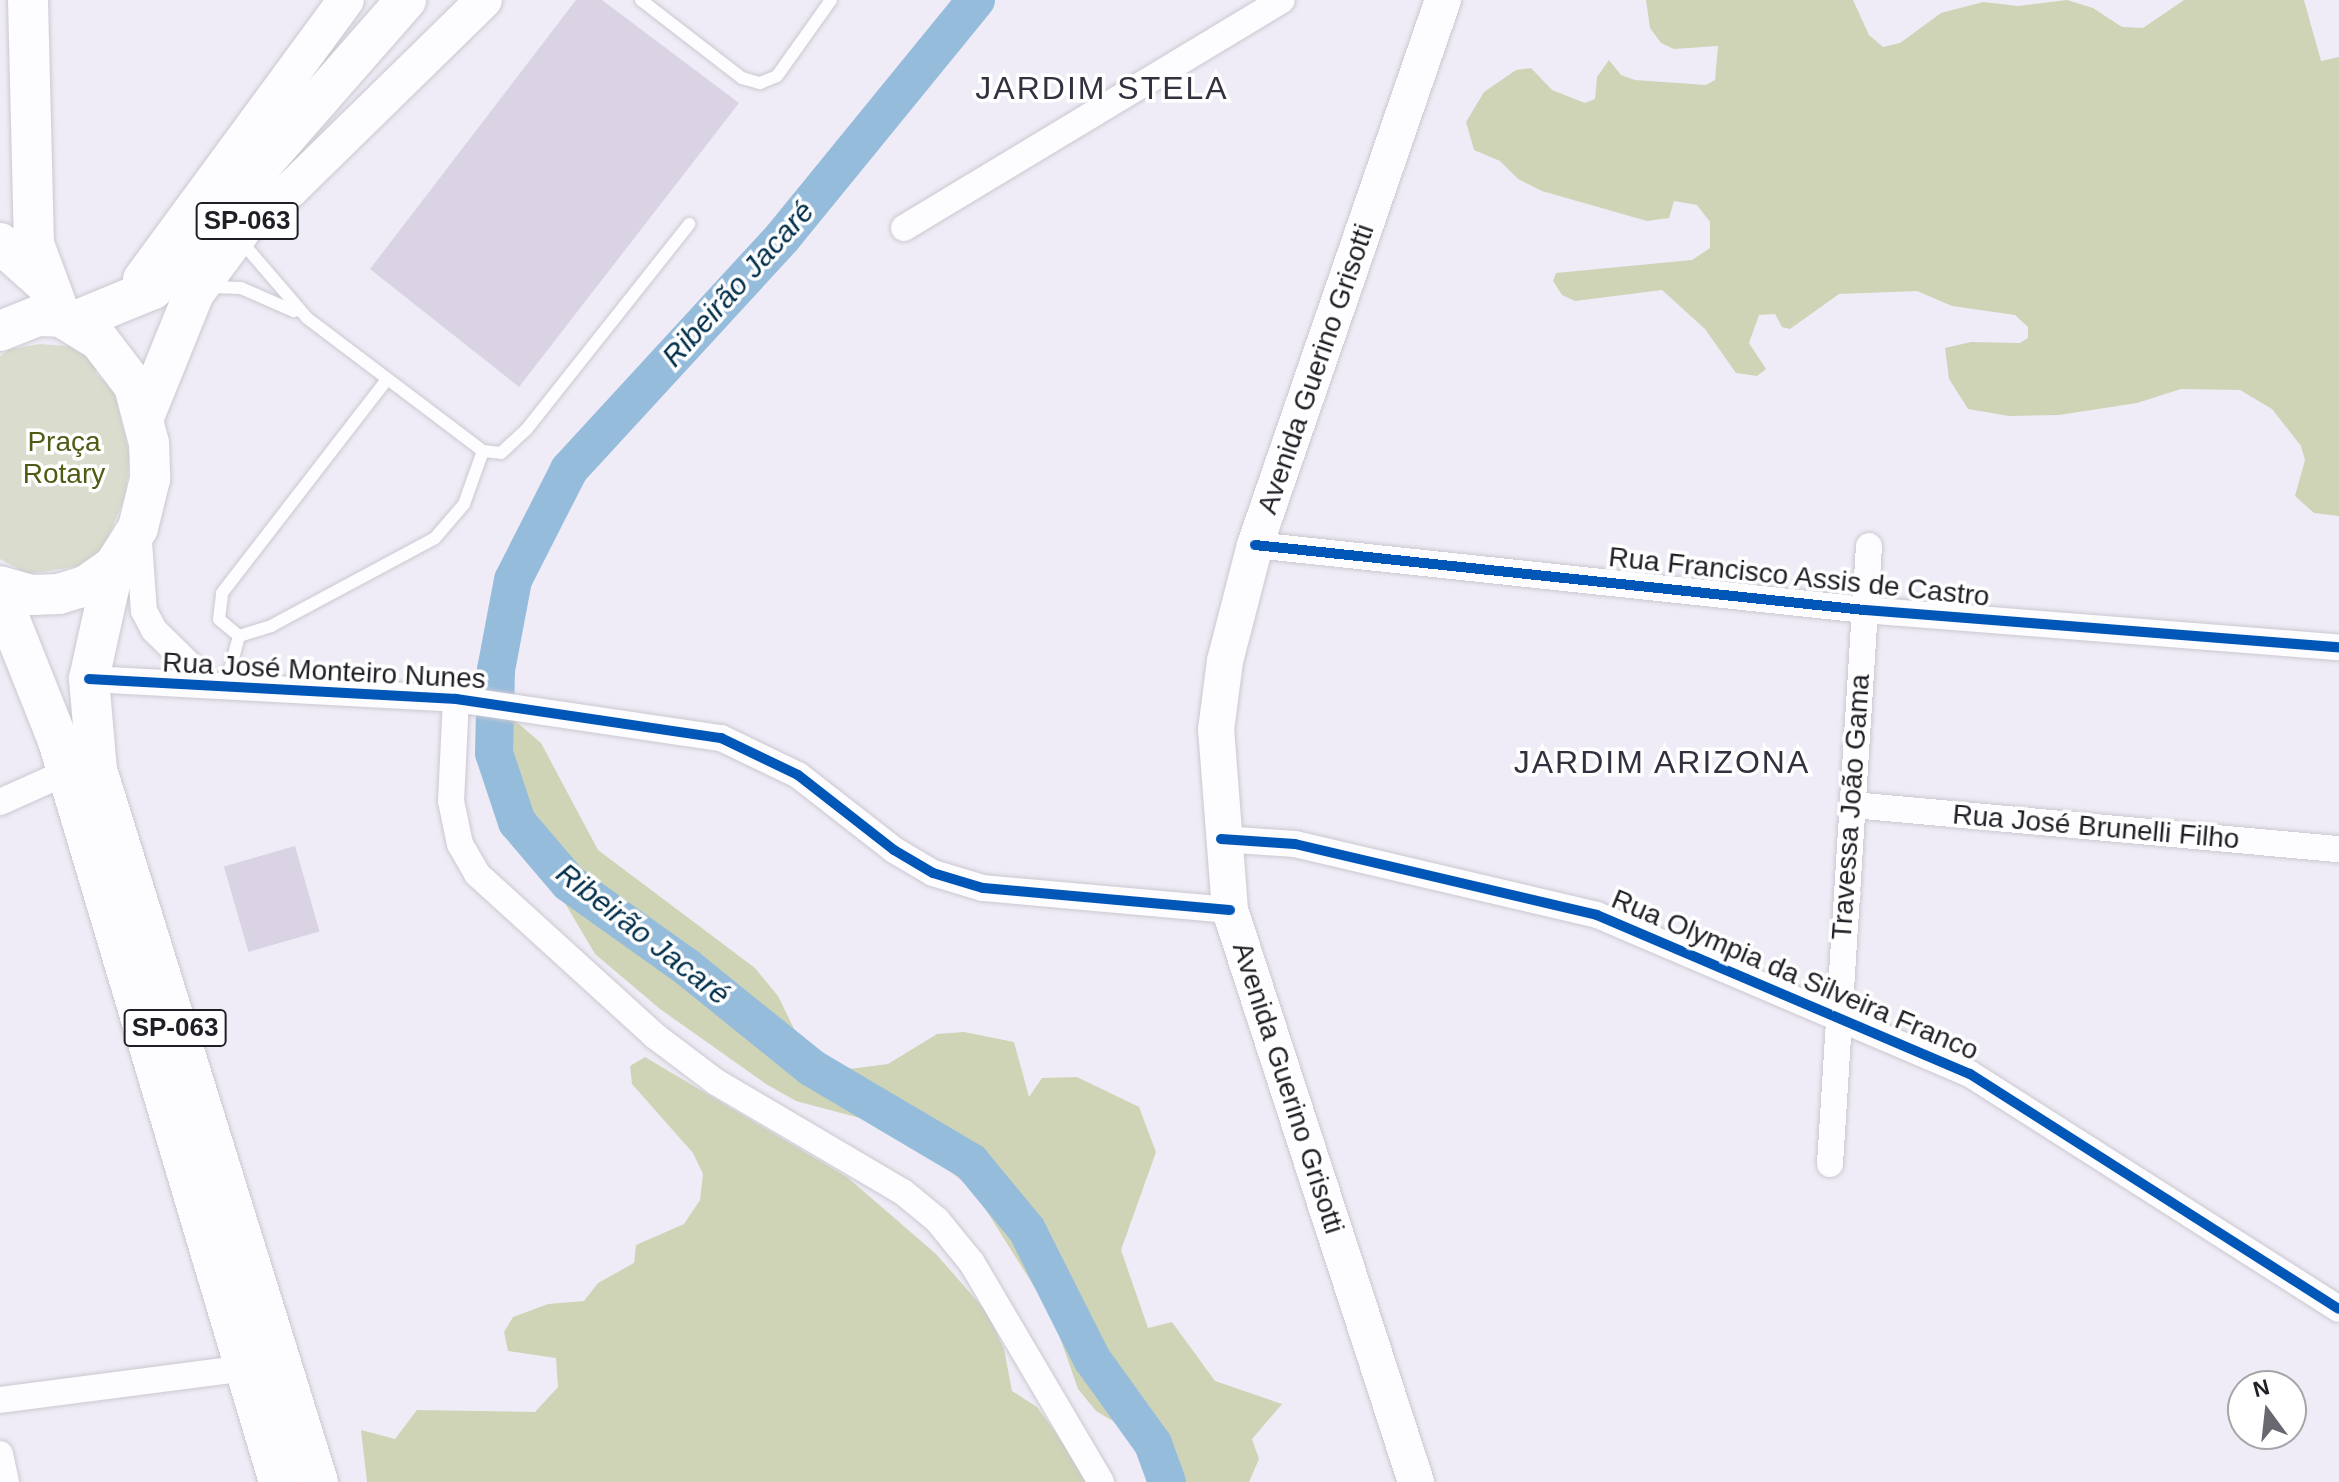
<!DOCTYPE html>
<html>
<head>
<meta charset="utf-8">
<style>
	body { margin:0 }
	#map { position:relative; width:2339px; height:1482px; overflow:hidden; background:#f0ecf7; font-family:Helvetica,sans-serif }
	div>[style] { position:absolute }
	.green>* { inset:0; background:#daddcd }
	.forest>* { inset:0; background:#cfd4b7 }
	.river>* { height:38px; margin:-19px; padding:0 19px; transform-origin:19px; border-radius:19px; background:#96bcdc }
	.building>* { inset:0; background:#d9d3e4; transform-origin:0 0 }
	.roads { filter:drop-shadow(0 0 2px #cbc8d0) drop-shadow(0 0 2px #cbc8d0) }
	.service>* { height:12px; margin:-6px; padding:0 6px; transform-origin:6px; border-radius:6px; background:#fdfcfe }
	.minor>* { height:26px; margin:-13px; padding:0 13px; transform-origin:13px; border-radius:13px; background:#fdfcfe }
	.secondary>* { height:36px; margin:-18px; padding:0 18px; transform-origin:18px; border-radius:18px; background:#fdfcfe }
	.primary>* { height:40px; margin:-20px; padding:0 20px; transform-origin:20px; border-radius:20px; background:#fdfcfe }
	.cycleway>* { height:10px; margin:-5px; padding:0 5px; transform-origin:5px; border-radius:5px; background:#0057b8 }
	span { translate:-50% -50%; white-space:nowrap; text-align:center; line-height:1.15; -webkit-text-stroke:7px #fff; paint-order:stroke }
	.shield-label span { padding:2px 6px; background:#fff; border:2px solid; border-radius:6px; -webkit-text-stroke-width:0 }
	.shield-label { font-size:26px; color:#211f26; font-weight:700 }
	.street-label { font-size:28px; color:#211f26 }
	.park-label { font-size:28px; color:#505b15 }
	.water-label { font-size:30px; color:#012f4b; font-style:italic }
	.quarter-label { font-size:32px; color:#35303f; letter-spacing:2px }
	.north { position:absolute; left:2227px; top:1370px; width:80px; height:80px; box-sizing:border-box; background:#fff; border:2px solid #a6a5a8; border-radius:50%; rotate:345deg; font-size:22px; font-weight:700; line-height:32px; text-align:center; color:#211f26 }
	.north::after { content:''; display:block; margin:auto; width:28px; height:36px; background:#69676f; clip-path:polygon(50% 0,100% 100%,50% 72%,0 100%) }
</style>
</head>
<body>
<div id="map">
	<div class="green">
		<div style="clip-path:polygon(40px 344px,68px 346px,97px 362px,96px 374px,114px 389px,130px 458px,125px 497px,104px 547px,80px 566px,28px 574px,0 559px,0 356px,10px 349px)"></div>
	</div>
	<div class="forest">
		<div style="clip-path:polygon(1646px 0,1853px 0,1869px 35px,1883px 47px,1900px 43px,1941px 13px,1983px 2px,2018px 6px,2067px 0,2093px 8px,2122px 27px,2143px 28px,2184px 0,2304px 0,2321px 61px,2339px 57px,2339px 516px,2314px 513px,2295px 496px,2305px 460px,2301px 446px,2272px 409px,2240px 390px,2181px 389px,2137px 403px,2059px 415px,2009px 416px,1968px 409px,1949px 379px,1945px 348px,1971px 342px,2020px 343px,2028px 338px,2028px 327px,2015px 315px,1952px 306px,1917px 291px,1839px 294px,1790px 329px,1782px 327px,1775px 314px,1759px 315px,1749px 343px,1766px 369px,1757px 376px,1736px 373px,1705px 329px,1662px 290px,1575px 301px,1562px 295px,1553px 281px,1556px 273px,1692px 260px,1710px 248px,1710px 222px,1697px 205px,1674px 201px,1669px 218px,1647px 221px,1542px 191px,1518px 179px,1500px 161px,1474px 150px,1466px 122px,1484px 92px,1516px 70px,1531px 68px,1552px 90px,1585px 103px,1595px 99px,1597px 77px,1609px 60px,1621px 75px,1635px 80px,1706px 85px,1715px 80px,1718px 46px,1674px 49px,1661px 43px,1650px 28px)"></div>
		<div style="clip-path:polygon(512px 718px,541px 743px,598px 850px,755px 968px,778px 996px,799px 1039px,821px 1058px,849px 1069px,888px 1064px,937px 1034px,964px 1032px,1014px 1042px,1029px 1097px,1042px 1078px,1077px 1077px,1139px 1107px,1156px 1152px,1121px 1250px,1148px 1328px,1172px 1322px,1215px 1381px,1282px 1404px,1252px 1439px,1259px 1459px,1249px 1482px,1148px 1482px,1137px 1450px,1121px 1426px,1096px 1411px,1078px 1389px,1052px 1315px,974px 1191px,910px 1138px,871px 1121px,796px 1101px,766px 1084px,660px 1009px,595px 954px,510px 810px,501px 752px)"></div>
		<div style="clip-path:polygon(645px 1057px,847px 1177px,936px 1254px,986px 1311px,1004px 1349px,1012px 1391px,1037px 1407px,1092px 1482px,367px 1482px,361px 1430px,395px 1439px,417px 1410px,535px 1412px,558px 1387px,556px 1358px,508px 1351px,504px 1332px,513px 1317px,548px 1304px,584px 1301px,598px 1283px,634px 1263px,636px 1245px,684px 1224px,700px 1200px,703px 1174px,693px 1153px,632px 1084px,630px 1066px)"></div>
	</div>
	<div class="river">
		<div style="left:976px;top:0;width:307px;rotate:129.2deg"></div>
		<div style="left:782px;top:238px;width:315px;rotate:132.6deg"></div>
		<div style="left:569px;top:470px;width:123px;rotate:117deg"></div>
		<div style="left:513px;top:580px;width:92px;rotate:100.7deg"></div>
		<div style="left:496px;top:670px;width:83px;rotate:91.4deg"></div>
		<div style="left:494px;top:753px;width:73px;rotate:71.6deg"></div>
		<div style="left:517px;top:822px;width:80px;rotate:49.6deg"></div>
		<div style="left:569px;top:883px;width:146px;rotate:35.5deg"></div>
		<div style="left:688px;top:968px;width:159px;rotate:38.9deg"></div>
		<div style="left:812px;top:1068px;width:185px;rotate:30.6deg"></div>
		<div style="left:971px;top:1162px;width:88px;rotate:50.5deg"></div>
		<div style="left:1027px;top:1230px;width:144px;rotate:63.3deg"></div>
		<div style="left:1092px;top:1359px;width:105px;rotate:54.3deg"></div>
		<div style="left:1153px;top:1444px;width:40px;rotate:69.8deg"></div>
	</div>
	<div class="building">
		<div style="clip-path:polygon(576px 0,602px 0,739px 103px,519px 387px,370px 269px)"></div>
		<div style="left:295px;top:846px;width:89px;height:74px;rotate:74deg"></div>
	</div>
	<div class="roads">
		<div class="service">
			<div style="left:641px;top:0;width:128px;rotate:37.7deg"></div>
			<div style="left:742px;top:78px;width:19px;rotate:16deg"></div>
			<div style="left:760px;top:83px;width:18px;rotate:-22deg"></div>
			<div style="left:777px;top:76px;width:93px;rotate:-54.6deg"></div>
			<div style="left:241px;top:241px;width:101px;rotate:49.4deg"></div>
			<div style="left:307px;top:318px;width:221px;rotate:37.1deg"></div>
			<div style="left:483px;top:451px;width:18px;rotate:6deg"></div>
			<div style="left:501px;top:453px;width:34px;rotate:-43deg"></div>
			<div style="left:526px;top:430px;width:263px;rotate:-51.6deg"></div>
			<div style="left:209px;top:287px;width:32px;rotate:2deg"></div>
			<div style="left:241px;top:288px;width:58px;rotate:23.5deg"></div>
			<div style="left:239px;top:636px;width:34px;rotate:-17deg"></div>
			<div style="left:271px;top:626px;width:186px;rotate:-28.2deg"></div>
			<div style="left:435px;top:538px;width:45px;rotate:-49.5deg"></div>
			<div style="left:464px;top:504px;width:56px;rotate:-70.3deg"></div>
			<div style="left:226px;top:684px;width:50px;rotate:-74.8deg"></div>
			<div style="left:239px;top:636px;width:26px;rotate:-140deg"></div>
			<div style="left:219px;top:619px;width:26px;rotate:-83deg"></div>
			<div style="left:222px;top:593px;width:268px;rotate:-52.3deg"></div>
		</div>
		<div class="minor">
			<div style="left:904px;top:228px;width:441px;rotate:-31.1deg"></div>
			<div style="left:138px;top:528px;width:83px;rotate:85.9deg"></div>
			<div style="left:144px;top:611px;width:21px;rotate:62deg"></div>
			<div style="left:154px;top:630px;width:74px;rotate:44.5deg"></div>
			<div style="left:1255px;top:545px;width:612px;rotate:6.09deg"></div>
			<div style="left:1864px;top:610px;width:476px;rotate:4.5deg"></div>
			<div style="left:89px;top:679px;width:368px;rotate:3.1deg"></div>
			<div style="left:456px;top:699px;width:268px;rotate:8.4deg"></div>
			<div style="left:721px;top:738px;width:85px;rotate:25.7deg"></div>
			<div style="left:798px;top:775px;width:122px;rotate:38deg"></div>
			<div style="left:894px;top:850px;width:45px;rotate:30.5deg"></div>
			<div style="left:933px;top:873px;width:52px;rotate:16.7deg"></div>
			<div style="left:983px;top:888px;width:248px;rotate:5.1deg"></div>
			<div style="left:456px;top:699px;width:102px;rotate:92.8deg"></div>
			<div style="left:451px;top:801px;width:44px;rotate:78.2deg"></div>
			<div style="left:460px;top:844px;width:34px;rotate:60deg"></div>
			<div style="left:477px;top:874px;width:241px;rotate:42.3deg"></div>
			<div style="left:655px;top:1036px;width:76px;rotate:37deg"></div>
			<div style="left:716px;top:1082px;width:217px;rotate:30.5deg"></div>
			<div style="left:903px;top:1192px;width:44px;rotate:39.5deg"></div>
			<div style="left:937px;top:1220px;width:55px;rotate:50.9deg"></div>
			<div style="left:972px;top:1263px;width:254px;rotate:59.5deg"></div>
			<div style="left:0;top:802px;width:73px;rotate:-24.1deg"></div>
			<div style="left:1853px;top:805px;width:488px;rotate:5.2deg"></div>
			<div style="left:1221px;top:839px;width:74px;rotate:3.9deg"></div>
			<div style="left:1295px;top:844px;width:310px;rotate:13.2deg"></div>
			<div style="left:1597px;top:915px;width:405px;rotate:23.1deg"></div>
			<div style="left:1970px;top:1074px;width:437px;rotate:32.5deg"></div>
			<div style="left:1830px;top:1164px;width:619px;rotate:-86.39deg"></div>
			<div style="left:0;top:1400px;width:247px;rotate:-7.4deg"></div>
			<div style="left:0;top:1454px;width:29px;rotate:78deg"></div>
		</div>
		<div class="secondary">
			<div style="left:245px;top:224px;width:58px;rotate:-37.3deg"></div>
			<div style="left:291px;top:189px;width:270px;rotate:-44.4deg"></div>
			<div style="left:141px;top:279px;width:346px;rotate:-53.7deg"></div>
			<div style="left:1416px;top:1482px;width:601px;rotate:-108.01deg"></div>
			<div style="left:1230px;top:910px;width:181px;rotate:-94.4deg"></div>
			<div style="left:1216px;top:730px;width:70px;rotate:-82.6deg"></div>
			<div style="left:1225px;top:661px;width:120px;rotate:-75.5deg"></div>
			<div style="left:1255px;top:545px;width:577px;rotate:-70.97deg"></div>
		</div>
		<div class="primary">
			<div style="left:28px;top:0;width:244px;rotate:88.6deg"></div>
			<div style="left:34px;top:244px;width:78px;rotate:69.7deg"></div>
			<div style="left:0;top:243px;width:63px;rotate:41.8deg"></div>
			<div style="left:75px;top:321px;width:84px;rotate:-22.3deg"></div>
			<div style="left:153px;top:289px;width:384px;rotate:-48.8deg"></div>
			<div style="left:0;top:331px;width:41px;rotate:-21.5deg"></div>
			<div style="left:38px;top:316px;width:23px;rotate:2deg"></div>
			<div style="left:61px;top:317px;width:44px;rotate:31.2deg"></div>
			<div style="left:99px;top:340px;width:58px;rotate:52.7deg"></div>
			<div style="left:134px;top:386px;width:59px;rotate:75.3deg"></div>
			<div style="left:149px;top:443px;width:36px;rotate:88deg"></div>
			<div style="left:150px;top:479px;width:50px;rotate:103.8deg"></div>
			<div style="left:138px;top:528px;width:45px;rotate:122.3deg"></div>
			<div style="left:114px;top:566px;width:35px;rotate:145deg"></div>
			<div style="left:85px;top:586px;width:27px;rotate:163deg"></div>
			<div style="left:59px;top:594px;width:28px;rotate:178deg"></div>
			<div style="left:31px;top:595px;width:32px;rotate:-164deg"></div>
			<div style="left:144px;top:417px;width:134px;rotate:-68deg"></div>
			<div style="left:194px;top:293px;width:86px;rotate:-53.5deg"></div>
			<div style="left:114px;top:566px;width:116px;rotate:102.5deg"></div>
			<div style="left:89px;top:679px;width:91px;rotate:85deg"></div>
			<div style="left:97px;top:770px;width:746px;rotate:72.76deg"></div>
			<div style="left:0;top:595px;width:157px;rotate:68.3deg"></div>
			<div style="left:58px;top:741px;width:773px;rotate:73.39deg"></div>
		</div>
	</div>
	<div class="cycleway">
		<div style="left:1255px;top:545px;width:612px;rotate:6.09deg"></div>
		<div style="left:1864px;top:610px;width:476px;rotate:4.5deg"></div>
		<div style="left:89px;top:679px;width:368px;rotate:3.1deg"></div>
		<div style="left:456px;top:699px;width:268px;rotate:8.4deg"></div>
		<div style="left:721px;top:738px;width:85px;rotate:25.7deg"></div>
		<div style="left:798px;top:775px;width:122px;rotate:38deg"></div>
		<div style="left:894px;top:850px;width:45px;rotate:30.5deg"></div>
		<div style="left:933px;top:873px;width:52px;rotate:16.7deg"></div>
		<div style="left:983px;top:888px;width:248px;rotate:5.1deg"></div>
		<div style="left:1221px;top:839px;width:74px;rotate:3.9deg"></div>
		<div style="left:1295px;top:844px;width:310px;rotate:13.2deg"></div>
		<div style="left:1597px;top:915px;width:405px;rotate:23.1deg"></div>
		<div style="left:1970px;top:1074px;width:437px;rotate:32.5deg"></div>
	</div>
	<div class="shield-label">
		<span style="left:247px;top:221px">SP-063</span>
		<span style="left:175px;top:1028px">SP-063</span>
	</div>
	<div class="street-label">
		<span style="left:1316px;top:369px;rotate:-71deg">Avenida Guerino Grisotti</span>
		<span style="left:1799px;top:577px;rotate:6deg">Rua Francisco Assis de Castro</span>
		<span style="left:324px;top:671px;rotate:3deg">Rua José Monteiro Nunes</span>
		<span style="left:1851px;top:807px;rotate:-86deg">Travessa João Gama</span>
		<span style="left:2096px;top:827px;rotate:5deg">Rua José Brunelli Filho</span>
		<span style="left:1795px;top:975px;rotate:23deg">Rua Olympia da Silveira Franco</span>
		<span style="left:1288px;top:1088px;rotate:72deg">Avenida Guerino Grisotti</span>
	</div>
	<div class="park-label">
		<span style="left:64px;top:458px">Praça<br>Rotary</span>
	</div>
	<div class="water-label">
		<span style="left:738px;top:284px;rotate:-48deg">Ribeirão Jacaré</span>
		<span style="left:643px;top:934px;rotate:38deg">Ribeirão Jacaré</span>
	</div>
	<div class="quarter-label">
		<span style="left:1102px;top:88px">JARDIM STELA</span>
		<span style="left:1662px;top:762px">JARDIM ARIZONA</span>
	</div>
	<div class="north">N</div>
</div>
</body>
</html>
